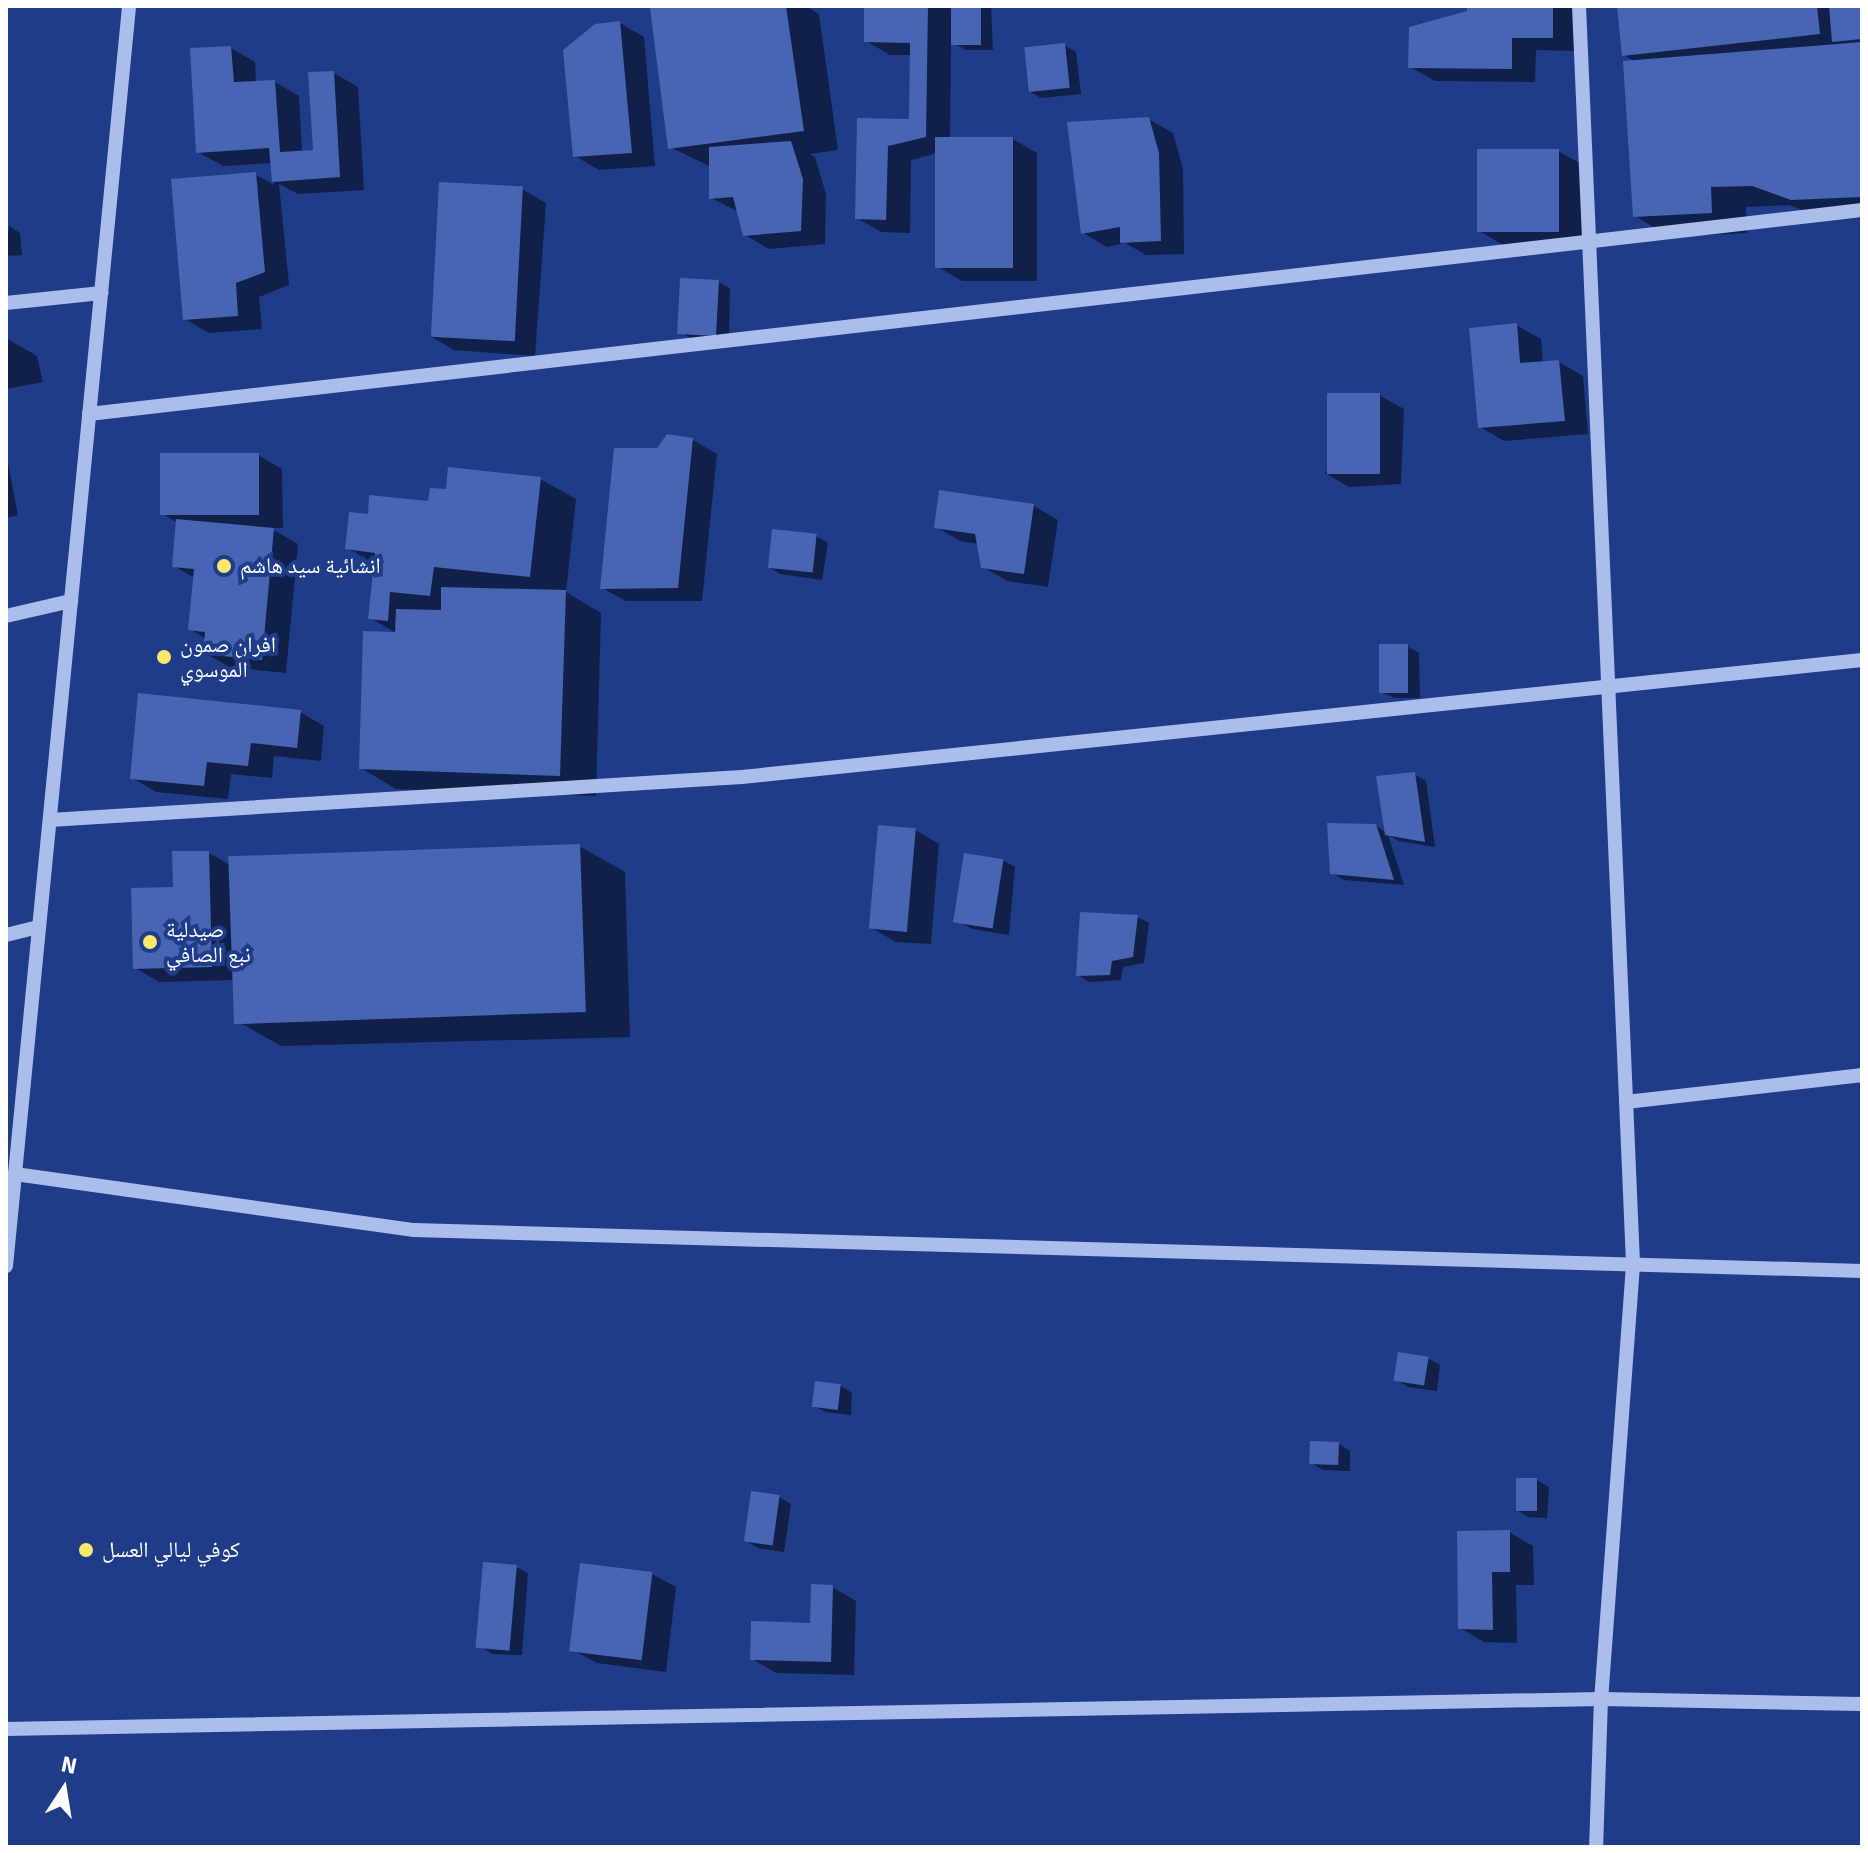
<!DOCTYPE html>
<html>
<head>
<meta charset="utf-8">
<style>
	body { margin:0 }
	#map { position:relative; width:1868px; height:1853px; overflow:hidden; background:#1f3c89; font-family:Signika,"Noto Naskh Arabic",sans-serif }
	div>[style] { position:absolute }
	.shadow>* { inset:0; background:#0007 }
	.building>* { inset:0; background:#4765b2; transform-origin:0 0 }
	.minor>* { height:14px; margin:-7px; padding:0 7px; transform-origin:7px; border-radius:7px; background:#aabdeb }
	.dots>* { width:22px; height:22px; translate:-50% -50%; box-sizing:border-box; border:4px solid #1f3c89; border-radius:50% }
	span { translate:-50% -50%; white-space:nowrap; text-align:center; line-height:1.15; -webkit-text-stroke:8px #1f3c89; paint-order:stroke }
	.poi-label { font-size:22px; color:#fff }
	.left { translate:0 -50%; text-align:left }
	.frame { position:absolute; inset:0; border:8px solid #fff; pointer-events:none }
	.north { position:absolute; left:24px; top:1749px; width:80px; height:80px; -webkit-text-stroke:6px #1f3c89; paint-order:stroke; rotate:12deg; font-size:22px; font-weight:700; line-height:32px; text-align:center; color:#fff }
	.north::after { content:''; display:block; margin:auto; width:28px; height:36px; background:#fff; clip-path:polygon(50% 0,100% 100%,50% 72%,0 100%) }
</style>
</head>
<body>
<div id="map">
	<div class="shadow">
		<div style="clip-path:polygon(685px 6px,806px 6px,819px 14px,838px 150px,810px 154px,815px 157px,826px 194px,825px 244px,769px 249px,745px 235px,739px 212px,711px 198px,711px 167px,670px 147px)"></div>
		<div style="clip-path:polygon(866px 6px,945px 6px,953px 10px,953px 6px,991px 6px,993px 50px,966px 50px,951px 42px,950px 140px,1013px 139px,1037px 153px,1037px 281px,962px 281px,938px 267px,937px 153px,911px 160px,910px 233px,881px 232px,857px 218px,859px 120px,911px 121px,912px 55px,890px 55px,866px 41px)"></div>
		<div style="clip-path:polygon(1469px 6px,1577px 6px,1576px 51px,1536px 50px,1535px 82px,1435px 81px,1410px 67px,1469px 13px)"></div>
		<div style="clip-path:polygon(1619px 6px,1862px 6px,1862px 218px,1829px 220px,1789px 205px,1746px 207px,1747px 233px,1670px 237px,1635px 216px,1636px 62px,1624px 55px)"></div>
		<div style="clip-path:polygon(620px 23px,644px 37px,655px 166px,599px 170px,575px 156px)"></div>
		<div style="clip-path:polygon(1064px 45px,1076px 52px,1081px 94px,1041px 98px,1030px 92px)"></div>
		<div style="clip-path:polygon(231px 48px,255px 62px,256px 83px,275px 82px,299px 96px,302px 152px,315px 152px,334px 73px,358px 87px,364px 190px,298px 194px,279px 184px,289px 285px,259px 297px,262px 329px,209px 333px,185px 319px,255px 174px,274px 185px,272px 163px,223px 166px,198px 152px)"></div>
		<div style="clip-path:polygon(1148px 119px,1173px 133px,1183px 169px,1184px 254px,1146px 255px,1125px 243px,1107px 247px,1083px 233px)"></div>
		<div style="clip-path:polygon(1558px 151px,1583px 165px,1583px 245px,1503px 245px,1479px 231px)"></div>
		<div style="clip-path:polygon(522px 189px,546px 203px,535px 356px,454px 350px,430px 336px)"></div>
		<div style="clip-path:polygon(9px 226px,20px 233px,22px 255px,6px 256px)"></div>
		<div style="clip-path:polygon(718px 282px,730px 288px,729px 340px,694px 340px,682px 333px)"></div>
		<div style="clip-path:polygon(1516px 325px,1541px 339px,1543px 363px,1559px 362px,1583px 376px,1588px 434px,1504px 441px,1480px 427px)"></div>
		<div style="clip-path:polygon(6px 338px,37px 356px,43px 382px,6px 389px)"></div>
		<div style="clip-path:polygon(1379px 395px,1404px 409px,1401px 484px,1349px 487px,1325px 473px)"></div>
		<div style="clip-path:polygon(693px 440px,717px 454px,702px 601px,626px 601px,602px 588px,658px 450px)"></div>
		<div style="clip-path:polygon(6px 453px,18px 515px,6px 518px)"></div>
		<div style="clip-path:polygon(258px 455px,282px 469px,283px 528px,270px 528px,298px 544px,286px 673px,229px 667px,205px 653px,206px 639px,190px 629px,195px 578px,174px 566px,178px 523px,163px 514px)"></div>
		<div style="clip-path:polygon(540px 479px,576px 499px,566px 592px,601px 613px,596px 796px,396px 789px,361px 768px,398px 634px,370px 618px,376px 565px,347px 548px,370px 517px,430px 504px,448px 491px)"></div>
		<div style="clip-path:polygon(941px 492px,1034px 506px,1058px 520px,1048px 587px,1007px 581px,983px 567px,979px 544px,960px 541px,936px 527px)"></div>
		<div style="clip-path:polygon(816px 536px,828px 543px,822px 580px,780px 574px,769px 567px)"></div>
		<div style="clip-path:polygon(1407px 646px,1419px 653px,1420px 698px,1394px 698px,1382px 692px)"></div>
		<div style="clip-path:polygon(300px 712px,324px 726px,321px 761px,274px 756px,272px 778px,231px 774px,228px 799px,156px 792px,132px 778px)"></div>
		<div style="clip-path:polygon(1414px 774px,1426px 781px,1435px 847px,1399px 841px,1388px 835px,1404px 885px,1344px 880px,1332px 873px,1376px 826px,1387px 833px)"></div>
		<div style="clip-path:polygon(915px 830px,939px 844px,931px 944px,896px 942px,872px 928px)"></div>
		<div style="clip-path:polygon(579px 846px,625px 872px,630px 1037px,281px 1046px,235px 1020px,234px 980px,159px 982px,135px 968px,175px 889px,209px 853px,230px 865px)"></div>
		<div style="clip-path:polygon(1003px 860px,1015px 867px,1009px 935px,972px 929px,960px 922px)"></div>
		<div style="clip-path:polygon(1137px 917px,1149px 923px,1144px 963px,1123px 967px,1121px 980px,1089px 982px,1078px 975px)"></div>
		<div style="clip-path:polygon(1429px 1359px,1440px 1365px,1437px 1391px,1408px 1387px,1397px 1380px)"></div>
		<div style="clip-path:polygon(841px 1386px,852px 1393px,851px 1415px,826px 1412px,814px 1406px)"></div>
		<div style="clip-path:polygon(1339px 1444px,1350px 1451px,1350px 1471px,1323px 1470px,1311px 1463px)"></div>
		<div style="clip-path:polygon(1537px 1480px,1549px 1487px,1547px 1518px,1528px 1517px,1516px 1510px)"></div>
		<div style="clip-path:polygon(779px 1497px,791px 1504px,784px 1552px,758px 1548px,746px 1541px)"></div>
		<div style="clip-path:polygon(1509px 1532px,1533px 1546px,1534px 1585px,1516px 1585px,1517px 1643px,1484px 1642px,1460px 1628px)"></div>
		<div style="clip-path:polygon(516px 1567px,528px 1573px,522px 1655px,492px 1654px,481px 1647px)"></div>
		<div style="clip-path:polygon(652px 1574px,676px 1587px,666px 1672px,597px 1663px,573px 1650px)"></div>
		<div style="clip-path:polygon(832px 1587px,856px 1601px,854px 1675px,776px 1673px,752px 1659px,812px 1625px)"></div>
	</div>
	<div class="building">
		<div style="clip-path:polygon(669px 6px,786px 6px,804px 131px,668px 149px,650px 8px)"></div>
		<div style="clip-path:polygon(864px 6px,928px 6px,926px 137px,888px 146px,886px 220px,855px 219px,857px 118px,909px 119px,910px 43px,864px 42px)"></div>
		<div style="left:951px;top:6px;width:30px;height:39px"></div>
		<div style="clip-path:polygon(1467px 6px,1553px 6px,1553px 38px,1512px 38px,1512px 69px,1408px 68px,1409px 27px,1467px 11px)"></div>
		<div style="clip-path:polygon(1617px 6px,1817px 6px,1820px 34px,1622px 56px)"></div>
		<div style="clip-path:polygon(1829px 6px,1862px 6px,1862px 39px,1832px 42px)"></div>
		<div style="clip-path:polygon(620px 21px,632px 153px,573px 157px,563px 50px,595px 24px)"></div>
		<div style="clip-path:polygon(1862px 42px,1862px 197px,1791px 200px,1752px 186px,1711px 187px,1712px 213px,1633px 217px,1623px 61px)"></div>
		<div style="left:1065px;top:43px;width:45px;height:41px;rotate:84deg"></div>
		<div style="clip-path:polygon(231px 46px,234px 82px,275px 80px,280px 152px,313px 150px,308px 72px,334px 71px,340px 177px,272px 182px,269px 148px,196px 153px,190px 48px)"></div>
		<div style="clip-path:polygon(1149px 117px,1159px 153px,1161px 241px,1120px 243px,1120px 227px,1081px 234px,1067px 122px)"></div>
		<div style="left:1013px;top:137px;width:131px;height:78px;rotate:90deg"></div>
		<div style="clip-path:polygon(791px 141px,803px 179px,801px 231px,743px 236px,733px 197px,709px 199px,709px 147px)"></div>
		<div style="left:1477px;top:149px;width:82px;height:83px"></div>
		<div style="clip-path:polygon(256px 172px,265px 272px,236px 283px,238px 316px,183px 320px,171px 179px)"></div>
		<div style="left:439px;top:182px;width:84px;height:155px;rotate:3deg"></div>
		<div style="left:680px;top:278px;width:39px;height:56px;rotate:3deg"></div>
		<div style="clip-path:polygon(1517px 323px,1520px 363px,1559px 360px,1565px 421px,1478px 428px,1469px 328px)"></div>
		<div style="left:1327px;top:393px;width:53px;height:81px"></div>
		<div style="clip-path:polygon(667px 434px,693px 438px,678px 588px,600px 589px,614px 448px,657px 448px)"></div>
		<div style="left:160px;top:453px;width:99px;height:62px"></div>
		<div style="clip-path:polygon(448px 467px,541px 477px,530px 577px,434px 567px,430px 596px,390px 592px,388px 621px,368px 619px,375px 553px,345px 549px,349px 512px,368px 514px,369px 495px,428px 501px,430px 488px,446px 489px)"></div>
		<div style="clip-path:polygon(939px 490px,1034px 504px,1024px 574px,981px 568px,975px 534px,934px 528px)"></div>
		<div style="clip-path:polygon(176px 519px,274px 528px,262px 660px,203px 654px,205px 632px,188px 630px,194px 569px,172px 567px)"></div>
		<div style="left:772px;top:529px;width:45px;height:39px;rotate:6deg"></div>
		<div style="clip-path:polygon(441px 587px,566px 590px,560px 776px,359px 769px,363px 631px,395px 632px,396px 609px,441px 610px)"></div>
		<div style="left:1379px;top:644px;width:29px;height:49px"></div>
		<div style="clip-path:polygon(138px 693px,301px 710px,297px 748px,251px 743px,248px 766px,207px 762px,204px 786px,130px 779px)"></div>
		<div style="clip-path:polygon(1415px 772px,1425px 842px,1385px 835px,1376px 776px)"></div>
		<div style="clip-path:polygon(1327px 823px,1376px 824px,1394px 880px,1330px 874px)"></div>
		<div style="left:878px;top:825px;width:38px;height:104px;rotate:5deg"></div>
		<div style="left:580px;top:844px;width:168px;height:352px;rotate:88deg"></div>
		<div style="clip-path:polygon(172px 851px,209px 851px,212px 967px,133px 969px,131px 888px,173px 887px)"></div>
		<div style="left:964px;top:853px;width:40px;height:70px;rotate:9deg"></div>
		<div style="clip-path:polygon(1080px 912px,1138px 915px,1133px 957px,1112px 961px,1110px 975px,1076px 976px)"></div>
		<div style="left:1398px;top:1352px;width:31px;height:29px;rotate:9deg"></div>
		<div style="left:815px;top:1381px;width:26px;height:26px;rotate:7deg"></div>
		<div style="left:1310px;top:1441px;width:29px;height:23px;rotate:2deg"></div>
		<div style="left:1516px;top:1478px;width:21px;height:33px"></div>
		<div style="left:751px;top:1491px;width:29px;height:51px;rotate:8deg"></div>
		<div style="clip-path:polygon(1510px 1530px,1510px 1572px,1492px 1572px,1493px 1630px,1458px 1629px,1457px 1531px)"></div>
		<div style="left:483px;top:1562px;width:34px;height:86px;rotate:5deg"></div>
		<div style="left:580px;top:1563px;width:73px;height:89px;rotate:7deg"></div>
		<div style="clip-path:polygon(811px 1584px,833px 1585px,831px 1662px,750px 1660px,751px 1621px,810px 1623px)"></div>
	</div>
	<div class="minor">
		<div style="left:1579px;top:6px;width:1260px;rotate:87.54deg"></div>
		<div style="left:1633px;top:1265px;width:435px;rotate:94.2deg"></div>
		<div style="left:1601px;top:1699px;width:148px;rotate:91.9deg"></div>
		<div style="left:6px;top:303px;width:96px;rotate:-6deg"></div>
		<div style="left:89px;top:414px;width:1785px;rotate:-6.56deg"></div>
		<div style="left:6px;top:616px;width:67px;rotate:-13deg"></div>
		<div style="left:50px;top:820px;width:693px;rotate:-3.56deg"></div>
		<div style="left:742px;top:777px;width:1126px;rotate:-5.96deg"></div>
		<div style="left:6px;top:935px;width:34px;rotate:-14deg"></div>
		<div style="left:1626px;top:1102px;width:238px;rotate:-6.5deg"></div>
		<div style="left:15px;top:1174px;width:403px;rotate:8deg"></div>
		<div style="left:414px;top:1230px;width:1449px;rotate:1.62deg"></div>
		<div style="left:6px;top:1266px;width:1266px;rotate:-84.42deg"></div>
		<div style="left:6px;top:1729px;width:1595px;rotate:-1.08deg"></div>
		<div style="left:1601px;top:1699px;width:261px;rotate:1.1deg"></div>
	</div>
	<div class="dots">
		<div style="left:224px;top:566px;background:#f9e86a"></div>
		<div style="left:164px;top:657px;background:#f9e86a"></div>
		<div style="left:150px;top:942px;background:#f9e86a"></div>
		<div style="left:86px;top:1550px;background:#f9e86a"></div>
	</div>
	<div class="poi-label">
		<span class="left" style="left:240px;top:566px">انشائية سيد هاشم</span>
		<span class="left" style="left:180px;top:657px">افران صمون<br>الموسوي</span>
		<span class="left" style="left:166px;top:942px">صيدلية<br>نبع الصافي</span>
		<span class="left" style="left:102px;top:1550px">كوفي ليالي العسل</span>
	</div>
	<div class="frame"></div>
	<div class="north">N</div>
</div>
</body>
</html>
